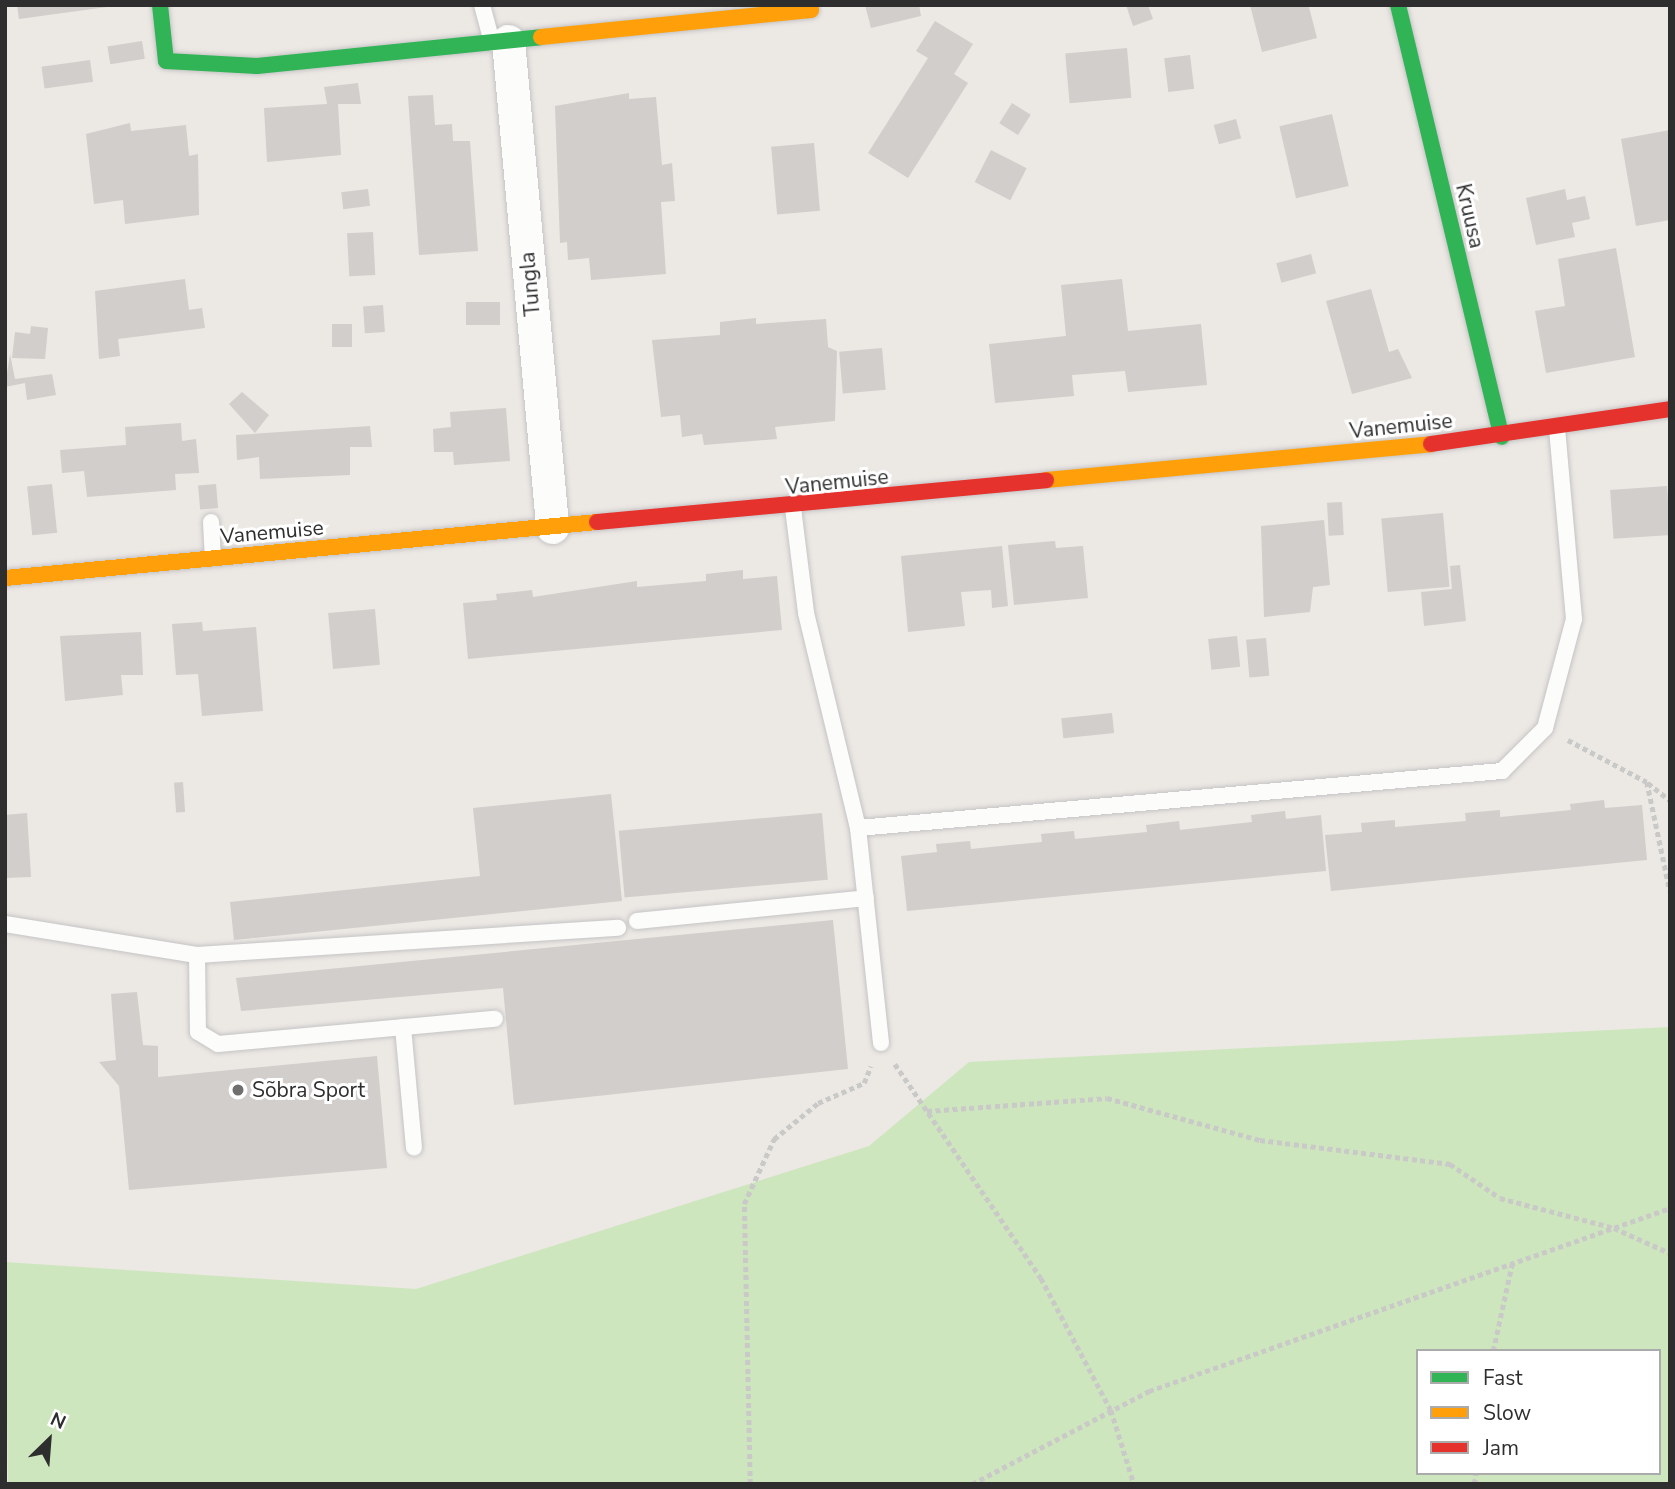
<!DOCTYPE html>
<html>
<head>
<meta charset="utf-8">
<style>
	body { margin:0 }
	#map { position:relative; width:1675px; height:1489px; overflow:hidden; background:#ece8e4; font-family:"Nunito Sans",sans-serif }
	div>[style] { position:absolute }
	.green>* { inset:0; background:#cee6be }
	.building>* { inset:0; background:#d1cecb; transform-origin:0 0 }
	.path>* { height:4.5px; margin-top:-2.25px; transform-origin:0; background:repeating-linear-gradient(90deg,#c9c9c8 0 5px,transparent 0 8.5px) }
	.roads { filter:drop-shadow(0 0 2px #c5c4c5) drop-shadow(0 0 2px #c5c4c5) }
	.lane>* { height:16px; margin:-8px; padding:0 8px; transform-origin:8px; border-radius:8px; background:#fcfcfb }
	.street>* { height:33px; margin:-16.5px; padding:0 16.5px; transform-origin:16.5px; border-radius:16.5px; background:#fcfcfb }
	.fast>* { height:16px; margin:-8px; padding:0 8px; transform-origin:8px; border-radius:8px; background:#30b455 }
	.slow>* { height:16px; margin:-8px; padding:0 8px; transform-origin:8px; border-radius:8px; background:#ff9f0a }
	.jam>* { height:16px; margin:-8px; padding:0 8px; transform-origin:8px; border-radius:8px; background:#e5322d }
	.dots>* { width:19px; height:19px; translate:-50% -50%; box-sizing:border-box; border:4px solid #fff; border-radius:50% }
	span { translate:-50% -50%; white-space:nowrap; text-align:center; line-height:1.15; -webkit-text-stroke:6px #fff; paint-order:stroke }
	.street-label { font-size:21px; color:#2e2e2e }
	.poi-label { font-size:21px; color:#2e2e2e }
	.left { translate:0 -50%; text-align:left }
	.frame { position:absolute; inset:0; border:7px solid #2e2e2e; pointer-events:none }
	.legend { position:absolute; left:1416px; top:1349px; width:245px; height:126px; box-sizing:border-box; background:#fff; border:2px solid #ababab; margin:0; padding:9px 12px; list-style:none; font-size:21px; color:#2e2e2e }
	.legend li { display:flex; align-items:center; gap:14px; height:35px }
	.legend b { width:35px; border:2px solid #ababab }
	.north { position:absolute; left:14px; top:1405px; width:70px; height:70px; -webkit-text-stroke:5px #fff; paint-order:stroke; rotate:25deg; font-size:19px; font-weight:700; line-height:28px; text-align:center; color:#2e2e2e }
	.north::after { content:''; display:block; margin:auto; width:24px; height:32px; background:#2e2e2e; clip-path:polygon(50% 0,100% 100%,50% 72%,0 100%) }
</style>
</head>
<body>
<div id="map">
	<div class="green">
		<div style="clip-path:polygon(evenodd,1670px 1027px,1670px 1484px,8px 1484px,5px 1262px,416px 1289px,869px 1146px,969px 1062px,1670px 1027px,1418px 1351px,1659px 1351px,1659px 1473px,1418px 1473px,1418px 1351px)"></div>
	</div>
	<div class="building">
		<div style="clip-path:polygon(17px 5px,107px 5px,107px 7px,19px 19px)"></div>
		<div style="clip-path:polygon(865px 5px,919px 5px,921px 16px,871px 28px)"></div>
		<div style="clip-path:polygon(1126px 5px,1148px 5px,1153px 19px,1133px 26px)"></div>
		<div style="clip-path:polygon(1250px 5px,1309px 7px,1317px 38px,1262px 52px)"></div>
		<div style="clip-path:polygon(935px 21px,973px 44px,954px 74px,968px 83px,908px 178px,868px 153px,928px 58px,916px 51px)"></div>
		<div style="left:142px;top:41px;width:18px;height:35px;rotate:81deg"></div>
		<div style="left:1127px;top:48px;width:50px;height:62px;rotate:85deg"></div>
		<div style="left:1190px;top:55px;width:34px;height:26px;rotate:83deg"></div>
		<div style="left:90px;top:60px;width:22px;height:49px;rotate:82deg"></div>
		<div style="clip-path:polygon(358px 83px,361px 104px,338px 104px,341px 155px,267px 162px,264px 108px,327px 104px,324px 87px)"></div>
		<div style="clip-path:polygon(629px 93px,629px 99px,656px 97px,662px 165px,672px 163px,675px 201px,661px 202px,666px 274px,591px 280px,589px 258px,568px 260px,567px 242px,560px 243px,555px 106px)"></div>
		<div style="clip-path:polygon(433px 95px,435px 125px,452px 124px,453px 141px,470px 141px,478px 251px,419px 255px,408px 96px)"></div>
		<div style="left:1012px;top:103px;width:22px;height:24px;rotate:32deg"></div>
		<div style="left:1332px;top:114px;width:74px;height:54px;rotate:77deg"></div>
		<div style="left:1236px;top:119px;width:20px;height:23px;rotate:75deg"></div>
		<div style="clip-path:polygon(130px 123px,131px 131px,186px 125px,189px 156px,198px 154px,199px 215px,125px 224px,123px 200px,94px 204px,86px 134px)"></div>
		<div style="clip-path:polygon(1670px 130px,1670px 220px,1636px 226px,1621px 139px)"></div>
		<div style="left:814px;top:143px;width:68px;height:43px;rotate:85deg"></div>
		<div style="left:991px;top:150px;width:40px;height:36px;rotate:27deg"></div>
		<div style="left:368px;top:189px;width:17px;height:27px;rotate:83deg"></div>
		<div style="clip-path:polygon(1565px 189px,1567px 200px,1585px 196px,1590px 219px,1572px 223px,1575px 237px,1536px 245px,1526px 198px)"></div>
		<div style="left:373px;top:232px;width:43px;height:26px;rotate:87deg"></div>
		<div style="clip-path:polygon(1616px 248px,1635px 357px,1546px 373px,1535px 311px,1565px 306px,1558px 259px)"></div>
		<div style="left:1311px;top:254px;width:20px;height:36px;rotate:75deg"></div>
		<div style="clip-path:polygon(185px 279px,189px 310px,202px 308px,205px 328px,118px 339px,120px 356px,99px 359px,95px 291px)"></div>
		<div style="clip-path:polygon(1122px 279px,1128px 331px,1201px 324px,1207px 385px,1128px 392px,1125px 371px,1072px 375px,1074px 396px,995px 403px,989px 344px,1066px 336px,1061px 285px)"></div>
		<div style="clip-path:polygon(1371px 289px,1389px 352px,1398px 349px,1412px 378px,1352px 394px,1326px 301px)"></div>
		<div style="left:466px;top:302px;width:34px;height:23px"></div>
		<div style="left:383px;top:305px;width:27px;height:20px;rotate:86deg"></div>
		<div style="clip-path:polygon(756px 318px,756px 324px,826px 319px,828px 347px,837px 351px,835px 421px,775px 427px,777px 439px,704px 445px,702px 434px,682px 437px,680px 415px,661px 417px,652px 340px,720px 335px,720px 322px)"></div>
		<div style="left:332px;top:324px;width:20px;height:23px"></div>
		<div style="clip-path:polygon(31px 326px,48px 328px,45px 359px,12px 358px,15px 332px,30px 334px)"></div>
		<div style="left:882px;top:348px;width:42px;height:43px;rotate:85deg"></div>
		<div style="clip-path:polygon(10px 354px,15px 379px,52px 374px,56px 395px,27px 400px,25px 383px,5px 387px)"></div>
		<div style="clip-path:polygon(242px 392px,269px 415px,255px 433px,229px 404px)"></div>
		<div style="clip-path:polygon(506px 408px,510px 461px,454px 465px,453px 452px,434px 452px,433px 429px,451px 427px,450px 412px)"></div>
		<div style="clip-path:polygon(181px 423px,182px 441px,196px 439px,199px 473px,175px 474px,176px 490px,87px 497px,84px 471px,62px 473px,60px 450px,126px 445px,125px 427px)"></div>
		<div style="clip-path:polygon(370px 426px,372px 447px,350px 447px,350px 475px,260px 479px,259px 457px,237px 460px,236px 435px)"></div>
		<div style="left:52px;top:484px;width:49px;height:25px;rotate:84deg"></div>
		<div style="left:216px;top:484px;width:24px;height:18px;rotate:85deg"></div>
		<div style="left:1667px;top:486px;width:49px;height:57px;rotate:86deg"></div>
		<div style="left:1342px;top:502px;width:33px;height:15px;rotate:87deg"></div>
		<div style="left:1443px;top:513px;width:74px;height:62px;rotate:85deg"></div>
		<div style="clip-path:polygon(1324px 520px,1330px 585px,1313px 587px,1310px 612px,1264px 617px,1261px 526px)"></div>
		<div style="clip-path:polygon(1055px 541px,1056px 548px,1083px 546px,1088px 598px,1014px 605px,1008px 545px)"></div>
		<div style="clip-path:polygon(1002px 546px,1008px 606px,992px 608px,991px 590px,961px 592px,965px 626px,908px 632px,901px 556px)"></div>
		<div style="clip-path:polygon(1460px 565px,1466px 621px,1424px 626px,1421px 592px,1452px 589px,1450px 566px)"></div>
		<div style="clip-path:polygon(743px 570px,743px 579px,777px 576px,782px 630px,468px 659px,463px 603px,497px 600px,496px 594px,532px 590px,533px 597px,637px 581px,637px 587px,706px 581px,706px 574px)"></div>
		<div style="left:375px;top:609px;width:56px;height:47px;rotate:85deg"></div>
		<div style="clip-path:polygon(202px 622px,203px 631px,256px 627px,263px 711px,202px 716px,198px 674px,176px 675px,172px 624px)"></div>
		<div style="clip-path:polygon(141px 632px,143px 675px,121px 675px,123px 695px,65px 701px,60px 636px)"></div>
		<div style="left:1237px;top:636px;width:31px;height:29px;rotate:84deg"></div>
		<div style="left:1266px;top:638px;width:38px;height:20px;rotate:85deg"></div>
		<div style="left:1112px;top:713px;width:20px;height:51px;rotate:84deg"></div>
		<div style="left:183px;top:782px;width:30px;height:9px;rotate:86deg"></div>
		<div style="clip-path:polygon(611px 794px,622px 901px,234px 940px,230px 902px,480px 876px,473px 808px)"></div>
		<div style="clip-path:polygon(1604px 800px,1605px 808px,1642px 805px,1647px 860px,1331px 891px,1325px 835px,1362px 832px,1361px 823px,1395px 820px,1395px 827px,1466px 821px,1465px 813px,1500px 810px,1500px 817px,1571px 810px,1570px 804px)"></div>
		<div style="clip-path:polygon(1285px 811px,1286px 819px,1321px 815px,1326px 871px,907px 911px,901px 856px,937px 852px,936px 844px,970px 841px,971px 849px,1042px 842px,1041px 834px,1074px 831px,1075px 839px,1147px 832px,1146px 825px,1179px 821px,1180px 830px,1252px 822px,1251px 815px)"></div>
		<div style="clip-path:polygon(27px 813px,31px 877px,5px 878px,5px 815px)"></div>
		<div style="left:822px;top:813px;width:67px;height:204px;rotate:85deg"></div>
		<div style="clip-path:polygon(833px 920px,848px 1069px,514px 1105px,503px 988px,241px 1011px,236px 978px)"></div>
		<div style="clip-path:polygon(137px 992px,143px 1045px,158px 1046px,158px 1077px,377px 1056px,387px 1168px,129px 1190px,119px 1086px,99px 1062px,116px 1060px,111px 994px)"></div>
	</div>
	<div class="path">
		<div style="left:1568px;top:740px;width:89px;rotate:28deg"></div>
		<div style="left:1647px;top:782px;width:111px;rotate:78.1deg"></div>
		<div style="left:1648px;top:783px;width:28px;rotate:38deg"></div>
		<div style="left:895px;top:1064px;width:259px;rotate:55.7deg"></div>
		<div style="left:1041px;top:1278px;width:149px;rotate:62.1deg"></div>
		<div style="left:1111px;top:1410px;width:77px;rotate:72.7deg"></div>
		<div style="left:927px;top:1111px;width:180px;rotate:-4.1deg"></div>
		<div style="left:1107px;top:1098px;width:159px;rotate:15.4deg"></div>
		<div style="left:1260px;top:1140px;width:192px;rotate:7.2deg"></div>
		<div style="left:1450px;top:1164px;width:60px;rotate:34.2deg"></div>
		<div style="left:1500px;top:1198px;width:118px;rotate:14.7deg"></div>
		<div style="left:1614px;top:1228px;width:61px;rotate:24.1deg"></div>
		<div style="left:1493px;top:1351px;width:89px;rotate:-77.7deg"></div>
		<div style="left:750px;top:1484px;width:280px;rotate:-91.2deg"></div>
		<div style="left:744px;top:1204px;width:72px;rotate:-65.2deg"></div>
		<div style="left:774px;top:1139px;width:57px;rotate:-39.3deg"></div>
		<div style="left:818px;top:1103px;width:50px;rotate:-23.5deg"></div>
		<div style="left:864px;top:1083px;width:18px;rotate:-68deg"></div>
		<div style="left:972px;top:1484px;width:200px;rotate:-27.7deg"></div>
		<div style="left:1149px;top:1391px;width:552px;rotate:-19.35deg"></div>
		<div style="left:1474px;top:1484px;width:11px;rotate:-80deg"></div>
	</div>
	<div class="roads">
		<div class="lane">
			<div style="left:482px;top:5px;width:39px;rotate:75deg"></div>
			<div style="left:793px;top:508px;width:106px;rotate:82.9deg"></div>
			<div style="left:806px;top:613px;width:221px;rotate:76.4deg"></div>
			<div style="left:211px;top:522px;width:36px;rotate:87deg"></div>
			<div style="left:637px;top:921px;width:230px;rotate:-5.7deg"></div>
			<div style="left:5px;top:924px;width:194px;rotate:9.2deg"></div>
			<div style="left:197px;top:955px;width:422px;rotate:-3.7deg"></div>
			<div style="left:197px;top:955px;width:77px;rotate:89.3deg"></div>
			<div style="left:198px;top:1032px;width:23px;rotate:31deg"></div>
			<div style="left:218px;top:1044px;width:278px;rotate:-5.2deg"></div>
			<div style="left:403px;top:1027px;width:121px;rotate:84.8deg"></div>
			<div style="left:881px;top:1043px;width:216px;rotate:-96.1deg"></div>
			<div style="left:858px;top:828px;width:647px;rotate:-5.06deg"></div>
			<div style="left:1502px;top:771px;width:61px;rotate:-45deg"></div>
			<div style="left:1545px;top:728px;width:113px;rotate:-75.1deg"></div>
			<div style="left:1574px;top:619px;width:192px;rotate:-95.1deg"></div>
		</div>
		<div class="street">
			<div style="left:508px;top:41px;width:488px;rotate:84.8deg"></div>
		</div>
		<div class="fast">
			<div style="left:160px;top:5px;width:56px;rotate:83.9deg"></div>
			<div style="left:166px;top:61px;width:91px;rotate:3.1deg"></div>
			<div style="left:257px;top:66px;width:285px;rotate:-5.8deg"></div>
			<div style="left:1398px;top:5px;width:444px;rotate:76.5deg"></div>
		</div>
		<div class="slow">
			<div style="left:541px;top:37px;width:271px;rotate:-5.7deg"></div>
			<div style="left:811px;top:10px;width:5px;rotate:-101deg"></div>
			<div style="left:1046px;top:480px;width:387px;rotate:-5.3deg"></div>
			<div style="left:5px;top:578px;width:595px;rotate:-5.4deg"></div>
		</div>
		<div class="jam">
			<div style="left:1431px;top:444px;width:242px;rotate:-8.3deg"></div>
			<div style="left:597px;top:522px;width:451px;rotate:-5.3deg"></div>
		</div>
	</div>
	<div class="dots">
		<div style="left:238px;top:1090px;background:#706f6e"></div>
	</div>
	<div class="street-label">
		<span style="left:1470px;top:216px;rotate:77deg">Kruusa</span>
		<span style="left:530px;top:284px;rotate:-95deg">Tungla</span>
		<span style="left:1401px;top:426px;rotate:-6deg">Vanemuise</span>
		<span style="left:837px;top:482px;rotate:-6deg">Vanemuise</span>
		<span style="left:272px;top:532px;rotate:-5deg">Vanemuise</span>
	</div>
	<div class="poi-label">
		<span class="left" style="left:252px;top:1090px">Sõbra Sport</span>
	</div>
	<div class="frame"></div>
	<ul class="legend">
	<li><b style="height:9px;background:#30b455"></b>Fast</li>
	<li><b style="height:9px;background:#ff9f0a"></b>Slow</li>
	<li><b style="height:9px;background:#e5322d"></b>Jam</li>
	</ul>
	<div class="north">N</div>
</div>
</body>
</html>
